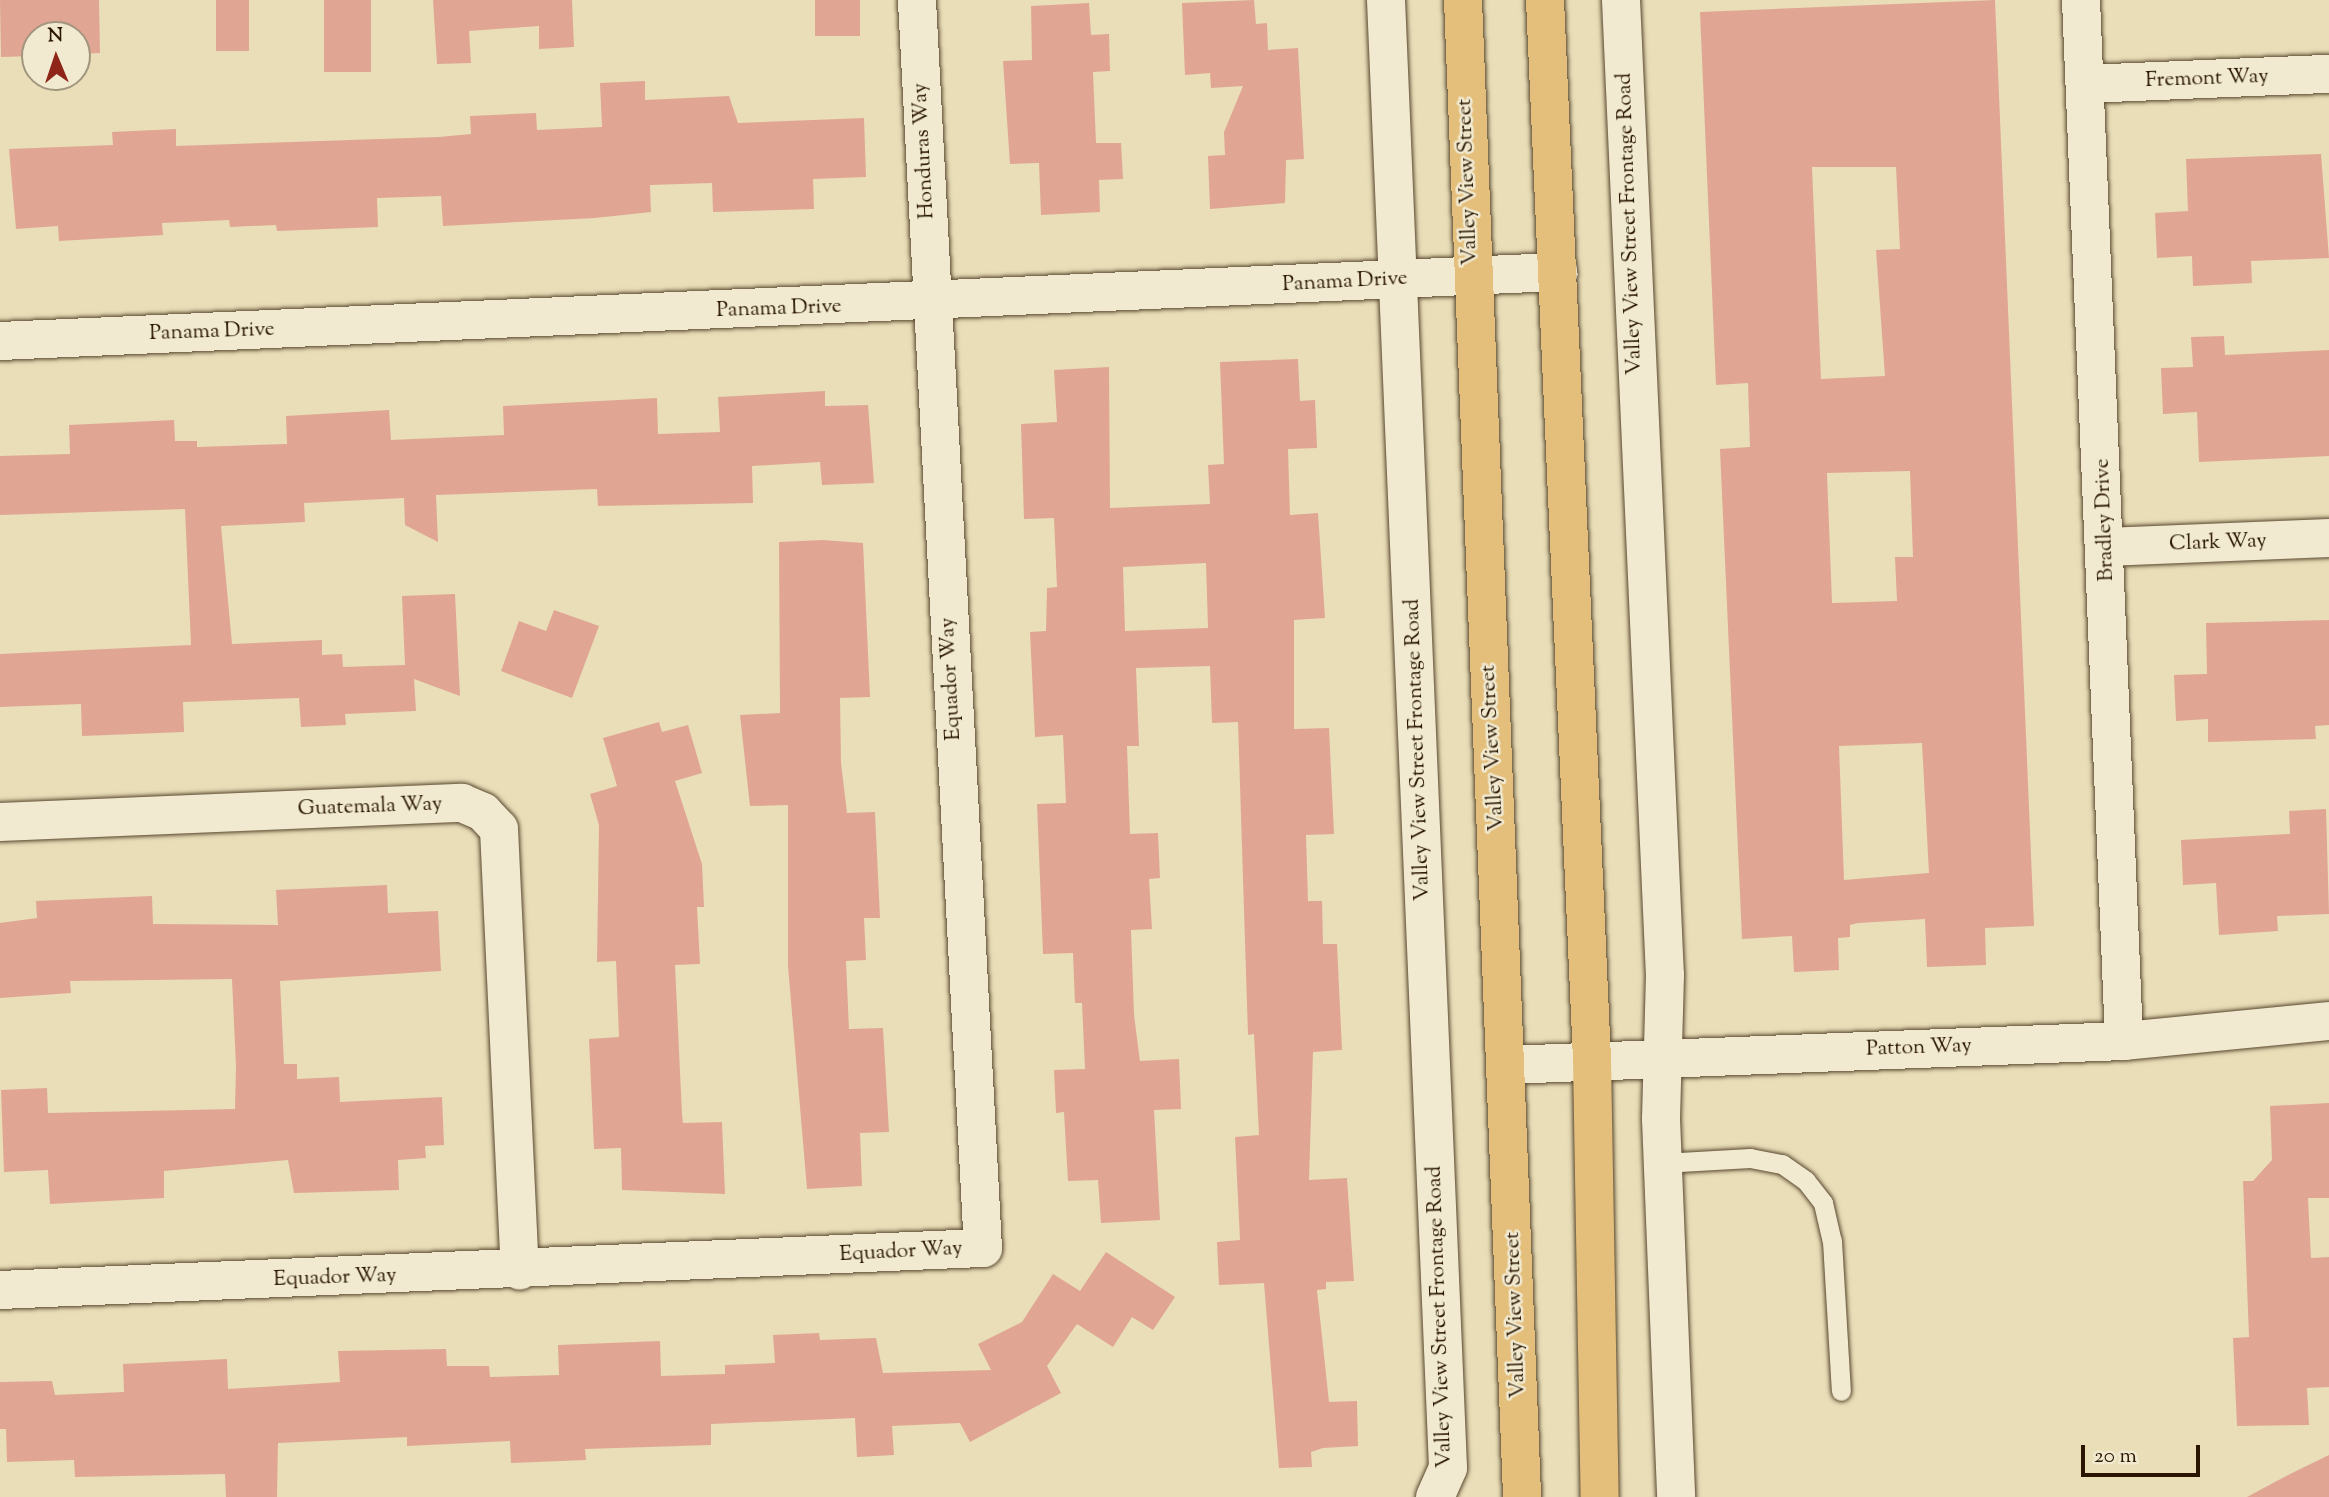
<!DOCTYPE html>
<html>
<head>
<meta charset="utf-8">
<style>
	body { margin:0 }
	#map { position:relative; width:2329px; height:1497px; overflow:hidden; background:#e9deb8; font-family:"Sorts Mill Goudy",serif }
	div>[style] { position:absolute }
	.building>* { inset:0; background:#e0a693; transform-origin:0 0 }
	.roads { filter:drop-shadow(0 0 2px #59472e) drop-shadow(0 0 2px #59472e) }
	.lane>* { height:19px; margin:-9.5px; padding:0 9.5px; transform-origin:9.5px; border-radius:9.5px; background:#f1ead1 }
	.street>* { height:38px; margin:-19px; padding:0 19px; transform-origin:19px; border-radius:19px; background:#f1ead1 }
	.primary>* { height:38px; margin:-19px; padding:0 19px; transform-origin:19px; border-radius:19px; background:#e4bf7c }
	span { translate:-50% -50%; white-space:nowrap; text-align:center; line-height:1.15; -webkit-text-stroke:5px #f1ead1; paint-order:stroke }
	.street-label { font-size:21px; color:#291500 }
	.north { position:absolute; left:21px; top:21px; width:70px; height:70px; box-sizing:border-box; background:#f1ead1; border:2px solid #a1957d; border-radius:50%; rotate:358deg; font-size:19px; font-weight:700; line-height:28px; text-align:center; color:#291500 }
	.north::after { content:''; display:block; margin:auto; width:24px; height:32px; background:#8f2418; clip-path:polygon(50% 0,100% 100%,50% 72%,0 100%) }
	.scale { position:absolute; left:2081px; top:1445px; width:119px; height:32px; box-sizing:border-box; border:4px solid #291500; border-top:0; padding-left:9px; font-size:21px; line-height:24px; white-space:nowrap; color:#291500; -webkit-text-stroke:5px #f1ead1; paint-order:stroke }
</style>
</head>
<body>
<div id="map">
	<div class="building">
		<div style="clip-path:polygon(0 0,99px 0,100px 53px,77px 54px,77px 35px,35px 35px,35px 56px,1px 57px)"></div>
		<div style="left:216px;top:0;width:33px;height:51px"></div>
		<div style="left:324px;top:0;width:47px;height:72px"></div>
		<div style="clip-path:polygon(433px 0,572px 0,574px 47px,539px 49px,539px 26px,469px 31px,471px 63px,437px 64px)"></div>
		<div style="left:815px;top:0;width:45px;height:36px"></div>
		<div style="clip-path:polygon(1254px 0,1256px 24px,1267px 23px,1268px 50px,1298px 48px,1304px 159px,1286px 160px,1285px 203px,1210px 209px,1208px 156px,1225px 155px,1224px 132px,1243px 86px,1211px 88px,1210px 73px,1185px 75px,1182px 3px)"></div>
		<div style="clip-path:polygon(evenodd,1995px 0,2034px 926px,1985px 928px,1986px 965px,1927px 967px,1925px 919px,1858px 923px,1850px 925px,1850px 937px,1838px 938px,1839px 970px,1794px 972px,1792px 936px,1742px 939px,1720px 449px,1750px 447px,1748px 383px,1716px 385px,1700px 12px,1995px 0,1812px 167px,1896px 167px,1900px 249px,1876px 250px,1885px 376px,1821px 379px,1812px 167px,1995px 0,1910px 471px,1913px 557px,1895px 557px,1897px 601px,1832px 603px,1827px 473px,1910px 471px,1995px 0,1922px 743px,1929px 873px,1844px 880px,1839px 746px,1922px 743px)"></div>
		<div style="clip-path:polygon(1089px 3px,1091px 35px,1109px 34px,1110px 71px,1093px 72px,1096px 143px,1121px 143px,1123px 179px,1099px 180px,1100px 212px,1041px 215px,1039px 163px,1010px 164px,1003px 61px,1032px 60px,1031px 6px)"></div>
		<div style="clip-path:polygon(645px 81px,645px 100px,729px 96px,738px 123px,864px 118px,866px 177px,813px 179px,814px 209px,713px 212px,712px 183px,650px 185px,651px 212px,595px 218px,443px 226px,441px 196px,377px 198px,378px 227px,277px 231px,276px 225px,230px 227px,229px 220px,162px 223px,163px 235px,59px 241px,58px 226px,16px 229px,9px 149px,113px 145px,112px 132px,176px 129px,176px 146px,439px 137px,471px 134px,470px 116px,536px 113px,537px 130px,602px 127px,600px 83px)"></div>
		<div style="clip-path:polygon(2321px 154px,2329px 258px,2251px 261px,2252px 283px,2193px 286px,2192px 256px,2157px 258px,2155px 213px,2188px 211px,2186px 159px)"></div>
		<div style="clip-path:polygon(2224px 336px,2225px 355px,2329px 350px,2329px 456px,2199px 462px,2197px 412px,2163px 414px,2161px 368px,2193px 367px,2191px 337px)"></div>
		<div style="clip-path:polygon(evenodd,1298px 359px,1300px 401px,1315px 400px,1317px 448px,1288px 449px,1290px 515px,1318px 513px,1325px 618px,1294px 620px,1294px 729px,1329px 728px,1334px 834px,1306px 835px,1308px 901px,1322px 901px,1323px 944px,1337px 944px,1342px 1050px,1313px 1052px,1309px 1180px,1347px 1178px,1354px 1281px,1326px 1282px,1326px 1289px,1317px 1290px,1329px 1402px,1357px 1401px,1358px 1446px,1323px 1448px,1311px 1452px,1312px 1467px,1279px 1468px,1264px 1283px,1219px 1285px,1217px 1242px,1240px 1240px,1235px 1137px,1259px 1135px,1254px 1034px,1248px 1035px,1238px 722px,1212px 723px,1210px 666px,1136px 668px,1139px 746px,1127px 746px,1130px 834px,1158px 833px,1160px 878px,1149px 879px,1152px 929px,1131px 930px,1134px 1015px,1140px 1061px,1179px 1059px,1181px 1109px,1154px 1110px,1160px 1220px,1101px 1223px,1098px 1180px,1068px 1181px,1064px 1112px,1056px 1113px,1054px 1070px,1085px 1069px,1082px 1003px,1075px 1003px,1073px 953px,1043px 954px,1037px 804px,1066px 803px,1063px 735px,1035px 737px,1030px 632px,1046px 631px,1047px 588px,1057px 587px,1054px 518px,1024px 519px,1021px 424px,1057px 422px,1054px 370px,1109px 367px,1110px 508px,1210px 504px,1208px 465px,1224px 464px,1220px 362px,1298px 359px,1206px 563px,1208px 628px,1125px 631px,1123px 567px,1206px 563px)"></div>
		<div style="clip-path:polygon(825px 391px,825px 406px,868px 405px,874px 483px,822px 485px,820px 462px,752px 466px,753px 503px,598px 506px,597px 489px,436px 495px,438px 542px,405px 525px,404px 498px,304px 503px,305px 522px,221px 526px,232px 644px,322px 640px,322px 655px,342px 654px,343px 667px,405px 665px,402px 596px,455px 594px,460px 696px,414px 679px,416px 711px,345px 714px,346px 725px,301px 727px,299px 698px,183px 702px,184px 732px,82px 736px,81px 704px,0 707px,0 654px,191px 645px,185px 509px,0 515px,0 456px,70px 454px,69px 425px,174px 420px,175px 441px,197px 441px,197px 447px,287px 444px,286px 416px,389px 410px,391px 440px,504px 435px,503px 406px,657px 398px,658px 434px,720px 432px,718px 397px)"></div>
		<div style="clip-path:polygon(823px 540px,863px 543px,870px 697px,840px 698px,841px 763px,847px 813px,875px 812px,880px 918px,864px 918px,866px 960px,846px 961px,849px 1029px,883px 1028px,889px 1132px,860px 1133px,862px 1186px,807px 1189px,788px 966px,788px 805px,750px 806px,740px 715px,780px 713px,779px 542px)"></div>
		<div style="clip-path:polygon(554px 610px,599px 626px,572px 698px,501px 671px,519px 621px,546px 631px)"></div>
		<div style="clip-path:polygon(2329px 620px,2329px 725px,2315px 726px,2316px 739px,2208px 742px,2208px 719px,2176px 721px,2174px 675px,2207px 674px,2206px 623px)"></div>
		<div style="clip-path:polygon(659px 722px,662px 732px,688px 725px,702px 773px,675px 781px,702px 864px,704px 907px,697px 907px,700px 964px,675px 965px,682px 1114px,683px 1123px,722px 1122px,725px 1194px,622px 1190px,621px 1148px,594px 1149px,589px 1039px,619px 1037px,616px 961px,597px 962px,599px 825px,590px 794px,617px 786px,603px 738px)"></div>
		<div style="clip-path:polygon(2326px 809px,2329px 914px,2277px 916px,2278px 931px,2219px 935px,2216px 883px,2183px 885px,2181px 840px,2290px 834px,2289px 811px)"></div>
		<div style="clip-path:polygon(387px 885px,388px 913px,438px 911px,441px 971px,280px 981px,284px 1064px,297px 1064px,297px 1079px,339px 1077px,340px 1102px,442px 1097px,444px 1145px,425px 1146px,426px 1158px,398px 1160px,399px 1190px,294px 1193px,288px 1160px,164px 1171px,164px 1198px,50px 1204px,48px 1170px,4px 1172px,1px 1090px,47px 1088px,48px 1113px,235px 1109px,236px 1066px,232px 979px,70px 981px,71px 993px,0 998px,0 923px,37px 918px,36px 901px,152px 896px,153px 924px,278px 925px,276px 890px)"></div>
		<div style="clip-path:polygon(2329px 1103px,2329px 1198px,2308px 1198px,2311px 1258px,2329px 1257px,2329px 1387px,2307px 1388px,2309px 1425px,2237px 1426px,2233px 1338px,2249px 1337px,2243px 1181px,2253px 1181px,2272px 1160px,2270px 1106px)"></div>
		<div style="clip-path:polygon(1106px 1252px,1175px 1297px,1153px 1330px,1132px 1317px,1113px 1347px,1077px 1324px,1047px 1366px,1061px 1393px,970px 1442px,960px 1423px,892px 1426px,894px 1455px,857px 1457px,855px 1418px,711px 1424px,711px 1445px,585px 1449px,586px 1460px,511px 1463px,510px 1441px,407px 1446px,407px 1437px,278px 1443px,277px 1497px,226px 1497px,225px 1474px,75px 1477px,74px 1460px,7px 1462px,6px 1429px,0 1429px,0 1382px,52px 1381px,55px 1395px,124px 1392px,123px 1364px,227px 1359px,228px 1389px,340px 1382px,338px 1351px,446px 1349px,447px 1366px,489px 1366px,490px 1377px,559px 1375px,558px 1345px,660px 1341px,661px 1376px,725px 1374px,725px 1365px,775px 1363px,773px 1335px,819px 1333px,820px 1340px,876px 1338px,883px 1373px,991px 1370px,978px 1344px,1022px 1322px,1053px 1274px,1080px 1291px)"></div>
		<div style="clip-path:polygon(2329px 1455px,2329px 1497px,2247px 1497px,2290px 1474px)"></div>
	</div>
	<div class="roads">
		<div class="lane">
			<div style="left:1662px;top:1163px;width:88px;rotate:-3.3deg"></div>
			<div style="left:1750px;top:1158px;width:33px;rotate:11deg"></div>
			<div style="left:1782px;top:1164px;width:29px;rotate:35deg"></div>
			<div style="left:1806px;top:1181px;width:28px;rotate:52deg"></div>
			<div style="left:1823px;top:1203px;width:39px;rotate:77deg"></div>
			<div style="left:1832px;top:1241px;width:150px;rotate:86.6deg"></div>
		</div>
		<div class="street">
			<div style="left:1386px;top:0;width:1469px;rotate:87.58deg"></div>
			<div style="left:1448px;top:1468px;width:32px;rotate:114deg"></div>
			<div style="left:1621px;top:0;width:976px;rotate:87.42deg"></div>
			<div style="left:1665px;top:975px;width:144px;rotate:91.6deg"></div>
			<div style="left:1661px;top:1119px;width:378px;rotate:87.7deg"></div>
			<div style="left:2081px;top:0;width:1042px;rotate:87.63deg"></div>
			<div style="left:2086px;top:84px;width:243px;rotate:-2.4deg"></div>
			<div style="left:0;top:341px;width:1560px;rotate:-2.54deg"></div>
			<div style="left:2106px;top:547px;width:223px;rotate:-2.3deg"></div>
			<div style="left:0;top:822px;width:462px;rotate:-2.4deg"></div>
			<div style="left:462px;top:803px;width:23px;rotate:23deg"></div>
			<div style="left:483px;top:812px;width:23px;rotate:47deg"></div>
			<div style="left:499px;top:829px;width:442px;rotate:87.3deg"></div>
			<div style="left:1507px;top:1065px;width:617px;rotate:-2.23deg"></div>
			<div style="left:2124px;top:1041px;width:206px;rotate:-5.6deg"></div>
			<div style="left:0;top:1290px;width:984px;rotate:-2.45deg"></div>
			<div style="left:983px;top:1248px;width:1250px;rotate:-93.03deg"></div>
		</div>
		<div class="primary">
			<div style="left:1463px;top:0;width:1498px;rotate:87.74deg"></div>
			<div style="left:1545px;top:0;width:1061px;rotate:87.46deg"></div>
			<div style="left:1592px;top:1060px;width:437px;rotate:89deg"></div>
		</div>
	</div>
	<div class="street-label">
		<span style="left:2207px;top:79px;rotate:-2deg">Fremont Way</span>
		<span style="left:924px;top:151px;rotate:-93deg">Honduras Way</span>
		<span style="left:1468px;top:182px;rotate:-92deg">Valley View Street</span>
		<span style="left:1630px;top:224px;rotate:-92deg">Valley View Street Frontage Road</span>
		<span style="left:1345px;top:282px;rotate:-3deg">Panama Drive</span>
		<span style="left:779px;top:309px;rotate:-2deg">Panama Drive</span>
		<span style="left:212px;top:332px;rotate:-2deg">Panama Drive</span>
		<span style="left:2105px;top:520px;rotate:-92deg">Bradley Drive</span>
		<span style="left:2218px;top:543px;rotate:-2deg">Clark Way</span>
		<span style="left:951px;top:679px;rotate:-93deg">Equador Way</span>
		<span style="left:1493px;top:748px;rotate:-93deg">Valley View Street</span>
		<span style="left:1418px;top:750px;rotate:-92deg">Valley View Street Frontage Road</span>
		<span style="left:370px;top:807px;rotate:-2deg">Guatemala Way</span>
		<span style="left:1919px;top:1048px;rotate:-2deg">Patton Way</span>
		<span style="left:901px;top:1252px;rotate:-3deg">Equador Way</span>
		<span style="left:335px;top:1278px;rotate:-2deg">Equador Way</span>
		<span style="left:1516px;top:1315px;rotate:-92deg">Valley View Street</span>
		<span style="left:1440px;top:1317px;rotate:-92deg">Valley View Street Frontage Road</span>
	</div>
	<div class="north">N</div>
	<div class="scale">20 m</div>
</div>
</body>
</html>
